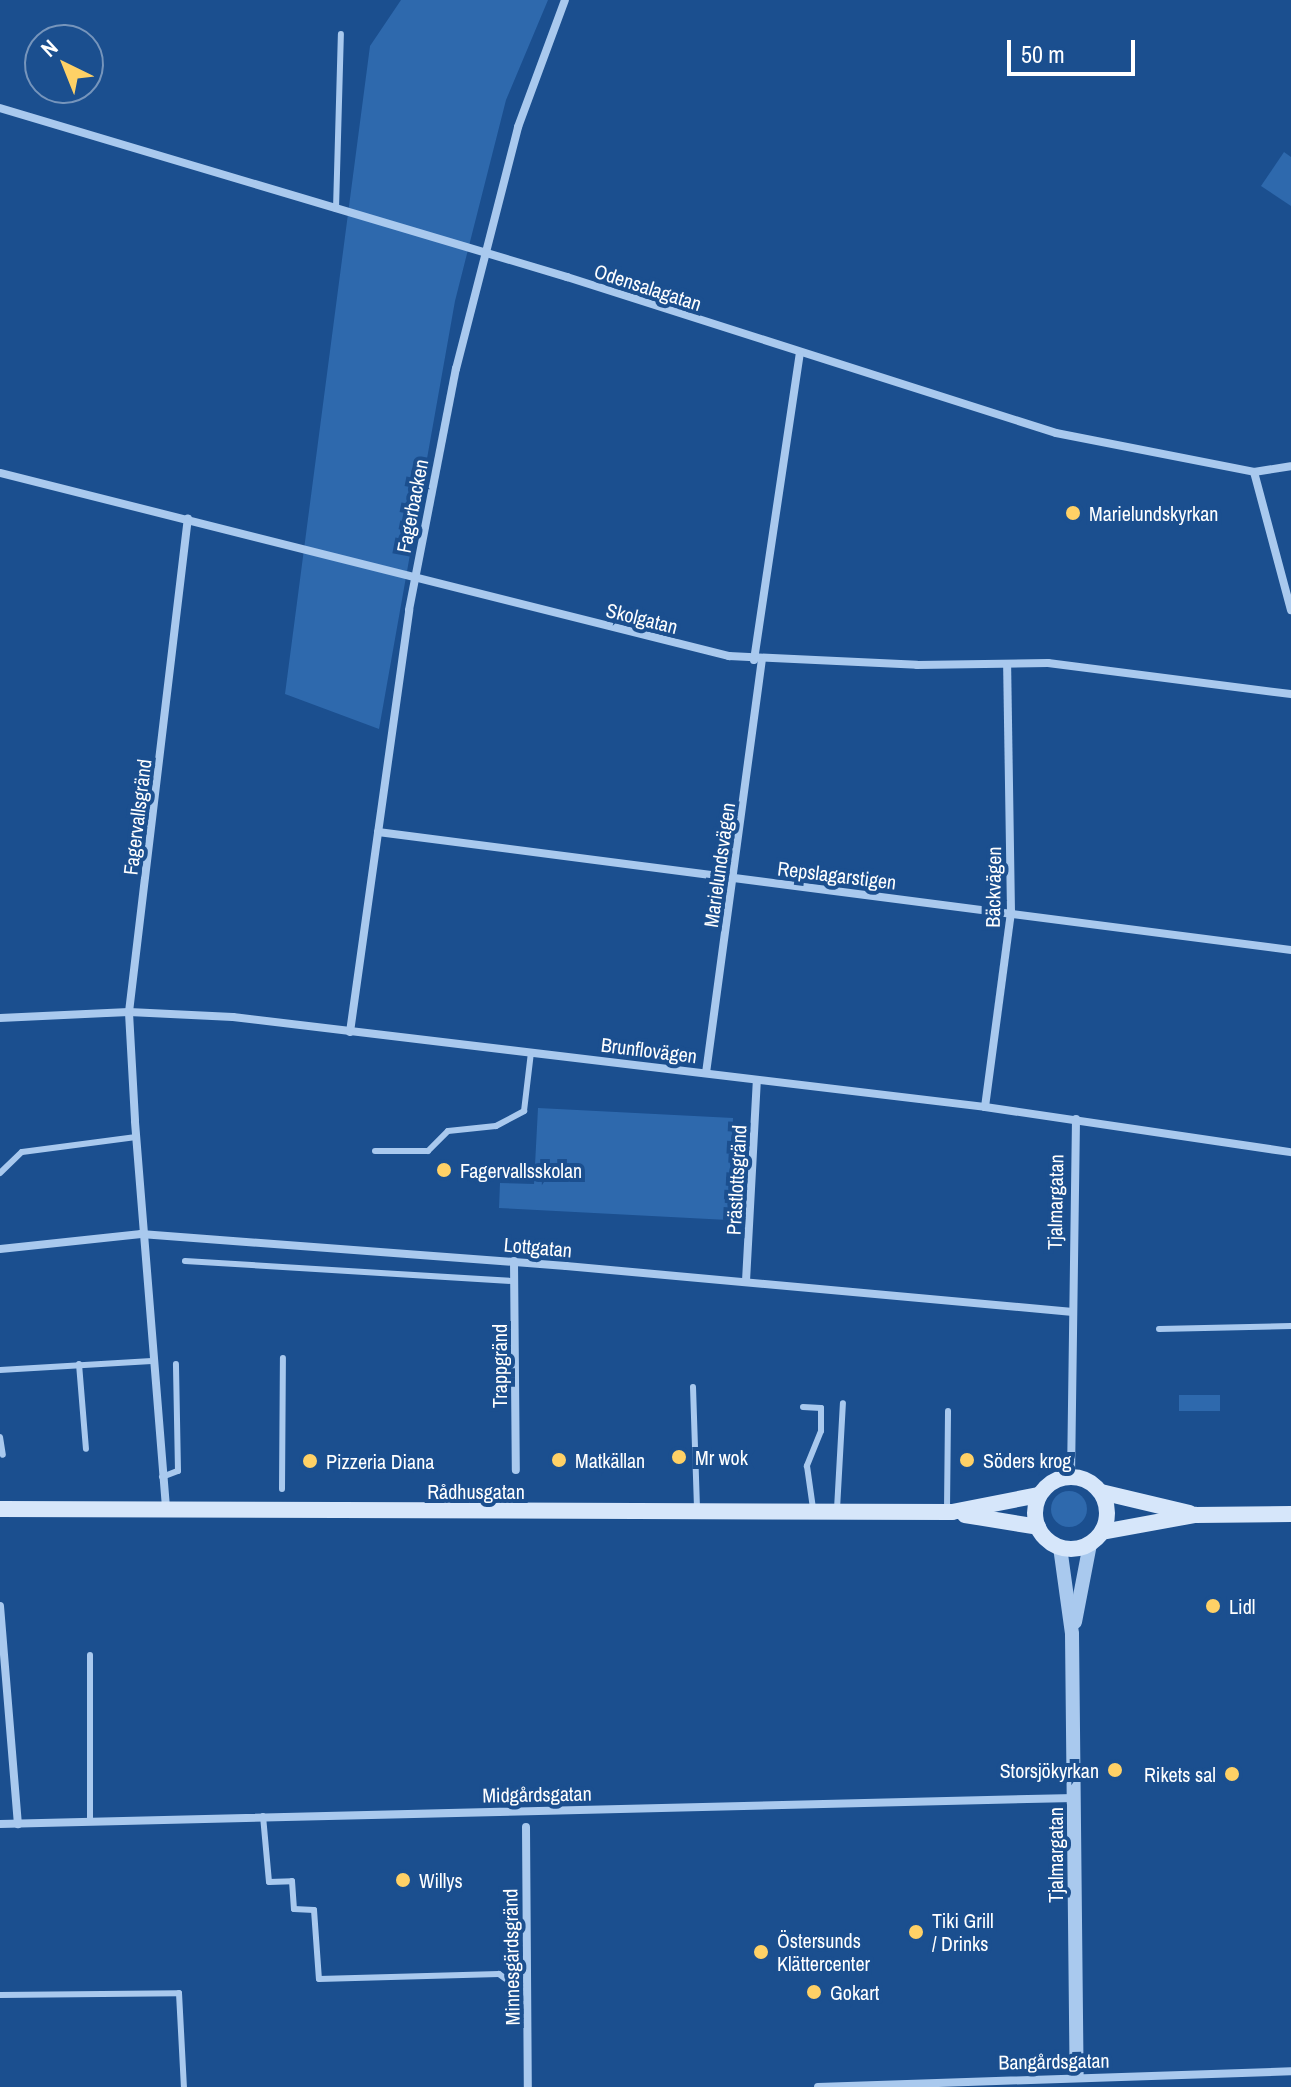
<!DOCTYPE html>
<html>
<head>
<meta charset="utf-8">
<style>
	body { margin:0 }
	#map { position:relative; width:1291px; height:2087px; overflow:hidden; background:#1b4f8f; font-family:"Archivo Narrow",sans-serif }
	div>[style] { position:absolute }
	.green>* { inset:0; background:#2e69ad; transform-origin:0 0 }
	.round { border-radius:50% }
	.service>* { height:6px; margin:-3px; padding:0 3px; transform-origin:3px; border-radius:3px; background:#a9c9ee }
	.minor>* { height:8px; margin:-4px; padding:0 4px; transform-origin:4px; border-radius:4px; background:#a9c9ee }
	.tertiary>* { height:14px; margin:-7px; padding:0 7px; transform-origin:7px; border-radius:7px; background:#a9c9ee }
	.secondary>* { height:16px; margin:-8px; padding:0 8px; transform-origin:8px; border-radius:8px; background:#d6e6fa }
	.secondary>.ring { margin:-8px; padding:0; box-sizing:content-box; background:none; border:16px solid #d6e6fa; border-radius:50% }
	.dots>* { width:22px; height:22px; translate:-50% -50%; box-sizing:border-box; border:4px solid #1b4f8f; border-radius:50% }
	span { translate:-50% -50%; white-space:nowrap; text-align:center; line-height:1.15; -webkit-text-stroke:8px #1b4f8f; paint-order:stroke }
	.street-label { font-size:20px; color:#fff }
	.poi-label { font-size:20px; color:#fff }
	.left { translate:0 -50%; text-align:left }
	.right { translate:-100% -50%; text-align:right }
	.north { position:absolute; left:24px; top:24px; width:80px; height:80px; box-sizing:border-box; background:#1b4f8f; border:2px solid #7695bc; border-radius:50%; rotate:317deg; font-size:22px; font-weight:700; line-height:32px; text-align:center; color:#fff }
	.north::after { content:''; display:block; margin:auto; width:28px; height:36px; background:#ffd166; clip-path:polygon(50% 0,100% 100%,50% 72%,0 100%) }
	.scale { position:absolute; left:1007px; top:40px; width:128px; height:36px; box-sizing:border-box; border:4px solid #fff; border-top:0; padding-left:10px; font-size:24px; line-height:28px; white-space:nowrap; color:#fff; -webkit-text-stroke:6px #1b4f8f; paint-order:stroke }
</style>
</head>
<body>
<div id="map">
	<div class="green">
		<div style="clip-path:polygon(401px 0,548px 0,506px 100px,455px 301px,379px 729px,285px 694px,370px 46px)"></div>
		<div style="clip-path:polygon(1284px 152px,1291px 157px,1291px 206px,1261px 186px)"></div>
		<div style="clip-path:polygon(538px 1108px,733px 1118px,728px 1220px,499px 1208px,500px 1183px,534px 1184px)"></div>
		<div style="left:1179px;top:1395px;width:41px;height:16px"></div>
		<div class="round" style="left:1051px;top:1491px;width:36px;height:36px"></div>
	</div>
	<div class="service">
		<div style="left:336px;top:209px;width:175px;rotate:-88.4deg"></div>
		<div style="left:375px;top:1151px;width:53px"></div>
		<div style="left:428px;top:1151px;width:28px;rotate:-45deg"></div>
		<div style="left:448px;top:1131px;width:48px;rotate:-5.9deg"></div>
		<div style="left:496px;top:1126px;width:32px;rotate:-28deg"></div>
		<div style="left:524px;top:1111px;width:59px;rotate:-83.2deg"></div>
		<div style="left:0;top:1173px;width:30px;rotate:-44deg"></div>
		<div style="left:22px;top:1152px;width:115px;rotate:-7.5deg"></div>
		<div style="left:185px;top:1261px;width:330px;rotate:3.5deg"></div>
		<div style="left:1159px;top:1329px;width:132px;rotate:-1.3deg"></div>
		<div style="left:79px;top:1364px;width:85px;rotate:85.3deg"></div>
		<div style="left:0;top:1370px;width:152px;rotate:-3.4deg"></div>
		<div style="left:693px;top:1387px;width:121px;rotate:88.1deg"></div>
		<div style="left:803px;top:1407px;width:18px;rotate:3deg"></div>
		<div style="left:821px;top:1408px;width:23px;rotate:90deg"></div>
		<div style="left:821px;top:1431px;width:38px;rotate:112deg"></div>
		<div style="left:807px;top:1466px;width:42px;rotate:81.9deg"></div>
		<div style="left:0;top:1437px;width:18px;rotate:81deg"></div>
		<div style="left:162px;top:1477px;width:17px;rotate:-21deg"></div>
		<div style="left:178px;top:1471px;width:107px;rotate:-91.1deg"></div>
		<div style="left:282px;top:1489px;width:131px;rotate:-89.6deg"></div>
		<div style="left:837px;top:1509px;width:106px;rotate:-86.8deg"></div>
		<div style="left:947px;top:1509px;width:98px;rotate:-89.4deg"></div>
		<div style="left:263px;top:1816px;width:66px;rotate:84.8deg"></div>
		<div style="left:269px;top:1882px;width:23px;rotate:-2deg"></div>
		<div style="left:292px;top:1881px;width:28px;rotate:86deg"></div>
		<div style="left:294px;top:1909px;width:20px;rotate:3deg"></div>
		<div style="left:314px;top:1910px;width:69px;rotate:85.9deg"></div>
		<div style="left:319px;top:1979px;width:180px;rotate:-1.6deg"></div>
		<div style="left:499px;top:1974px;width:34px;rotate:36deg"></div>
		<div style="left:90px;top:1821px;width:166px;rotate:-90deg"></div>
		<div style="left:0;top:1995px;width:179px;rotate:-0.6deg"></div>
		<div style="left:179px;top:1993px;width:94px;rotate:87deg"></div>
	</div>
	<div class="minor">
		<div style="left:0;top:108px;width:592px;rotate:16.6deg"></div>
		<div style="left:567px;top:277px;width:513px;rotate:17.69deg"></div>
		<div style="left:1056px;top:433px;width:202px;rotate:11.1deg"></div>
		<div style="left:1254px;top:472px;width:37px;rotate:-9deg"></div>
		<div style="left:1254px;top:472px;width:143px;rotate:75deg"></div>
		<div style="left:0;top:473px;width:752px;rotate:14.09deg"></div>
		<div style="left:729px;top:656px;width:188px;rotate:2.7deg"></div>
		<div style="left:917px;top:665px;width:131px;rotate:-0.9deg"></div>
		<div style="left:1048px;top:663px;width:245px;rotate:7.3deg"></div>
		<div style="left:754px;top:660px;width:309px;rotate:-81.5deg"></div>
		<div style="left:378px;top:832px;width:921px;rotate:7.36deg"></div>
		<div style="left:0;top:1018px;width:129px;rotate:-2.7deg"></div>
		<div style="left:129px;top:1012px;width:104px;rotate:2.8deg"></div>
		<div style="left:233px;top:1017px;width:757px;rotate:6.82deg"></div>
		<div style="left:985px;top:1107px;width:309px;rotate:8.4deg"></div>
		<div style="left:350px;top:1032px;width:426px;rotate:-82deg"></div>
		<div style="left:409px;top:610px;width:246px;rotate:-79deg"></div>
		<div style="left:456px;top:369px;width:250px;rotate:-75.6deg"></div>
		<div style="left:518px;top:127px;width:135px;rotate:-69.7deg"></div>
		<div style="left:706px;top:1073px;width:416px;rotate:-82.3deg"></div>
		<div style="left:985px;top:1107px;width:197px;rotate:-82.4deg"></div>
		<div style="left:1011px;top:912px;width:246px;rotate:-90.9deg"></div>
		<div style="left:135px;top:1120px;width:108px;rotate:-93.2deg"></div>
		<div style="left:129px;top:1012px;width:497px;rotate:-83.2deg"></div>
		<div style="left:135px;top:1122px;width:387px;rotate:85.4deg"></div>
		<div style="left:0;top:1249px;width:142px;rotate:-6.1deg"></div>
		<div style="left:141px;top:1234px;width:426px;rotate:4.3deg"></div>
		<div style="left:566px;top:1266px;width:509px;rotate:5.18deg"></div>
		<div style="left:514px;top:1261px;width:209px;rotate:89.5deg"></div>
		<div style="left:746px;top:1281px;width:201px;rotate:-86.9deg"></div>
		<div style="left:1071px;top:1477px;width:358px;rotate:-89.2deg"></div>
		<div style="left:0;top:1606px;width:219px;rotate:85.3deg"></div>
		<div style="left:0;top:1824px;width:1075px;rotate:-1.39deg"></div>
		<div style="left:526px;top:1827px;width:260px;rotate:89.6deg"></div>
		<div style="left:818px;top:2087px;width:473px;rotate:-1.9deg"></div>
	</div>
	<div class="tertiary">
		<div style="left:1060px;top:1547px;width:88px;rotate:82.1deg"></div>
		<div style="left:1072px;top:1634px;width:441px;rotate:89.4deg"></div>
		<div style="left:1075px;top:1622px;width:79px;rotate:-79.1deg"></div>
	</div>
	<div class="secondary">
		<div class="ring" style="left:1035px;top:1477px;width:56px;height:56px"></div>
		<div style="left:1101px;top:1492px;width:91px;rotate:13.3deg"></div>
		<div style="left:0;top:1509px;width:952px;rotate:0.18deg"></div>
		<div style="left:952px;top:1512px;width:89px;rotate:-11.1deg"></div>
		<div style="left:965px;top:1515px;width:74px;rotate:9.3deg"></div>
		<div style="left:1102px;top:1532px;width:95px;rotate:-10.4deg"></div>
		<div style="left:1195px;top:1515px;width:96px;rotate:-0.6deg"></div>
	</div>
	<div class="dots">
		<div style="left:1073px;top:513px;background:#ffd166"></div>
		<div style="left:444px;top:1170px;background:#ffd166"></div>
		<div style="left:679px;top:1457px;background:#ffd166"></div>
		<div style="left:559px;top:1460px;background:#ffd166"></div>
		<div style="left:967px;top:1460px;background:#ffd166"></div>
		<div style="left:310px;top:1461px;background:#ffd166"></div>
		<div style="left:1213px;top:1606px;background:#ffd166"></div>
		<div style="left:1115px;top:1770px;background:#ffd166"></div>
		<div style="left:1232px;top:1774px;background:#ffd166"></div>
		<div style="left:403px;top:1880px;background:#ffd166"></div>
		<div style="left:916px;top:1932px;background:#ffd166"></div>
		<div style="left:761px;top:1952px;background:#ffd166"></div>
		<div style="left:814px;top:1992px;background:#ffd166"></div>
	</div>
	<div class="street-label">
		<span style="left:648px;top:287px;rotate:18deg">Odensalagatan</span>
		<span style="left:412px;top:506px;rotate:-79deg">Fagerbacken</span>
		<span style="left:642px;top:618px;rotate:14deg">Skolgatan</span>
		<span style="left:137px;top:817px;rotate:-83deg">Fagervallsgränd</span>
		<span style="left:719px;top:865px;rotate:-82deg">Marielundsvägen</span>
		<span style="left:837px;top:875px;rotate:7deg">Repslagarstigen</span>
		<span style="left:993px;top:887px;rotate:-89deg">Bäckvägen</span>
		<span style="left:649px;top:1050px;rotate:7deg">Brunflovägen</span>
		<span style="left:736px;top:1180px;rotate:-87deg">Prästlottsgränd</span>
		<span style="left:1055px;top:1202px;rotate:-89deg">Tjalmargatan</span>
		<span style="left:538px;top:1247px;rotate:5deg">Lottgatan</span>
		<span style="left:499px;top:1366px;rotate:-90deg">Trappgränd</span>
		<span style="left:476px;top:1491px">Rådhusgatan</span>
		<span style="left:537px;top:1794px;rotate:-1deg">Midgårdsgatan</span>
		<span style="left:1055px;top:1855px;rotate:-90deg">Tjalmargatan</span>
		<span style="left:511px;top:1957px;rotate:-91deg">Minnesgärdsgränd</span>
		<span style="left:1054px;top:2061px;rotate:-1deg">Bangårdsgatan</span>
	</div>
	<div class="poi-label">
		<span class="left" style="left:1089px;top:513px">Marielundskyrkan</span>
		<span class="left" style="left:460px;top:1170px">Fagervallsskolan</span>
		<span class="left" style="left:695px;top:1457px">Mr wok</span>
		<span class="left" style="left:575px;top:1460px">Matkällan</span>
		<span class="left" style="left:983px;top:1460px">Söders krog</span>
		<span class="left" style="left:326px;top:1461px">Pizzeria Diana</span>
		<span class="left" style="left:1229px;top:1606px">Lidl</span>
		<span class="right" style="left:1099px;top:1770px">Storsjökyrkan</span>
		<span class="right" style="left:1216px;top:1774px">Rikets sal</span>
		<span class="left" style="left:419px;top:1880px">Willys</span>
		<span class="left" style="left:932px;top:1932px">Tiki Grill<br>/ Drinks</span>
		<span class="left" style="left:777px;top:1952px">Östersunds<br>Klättercenter</span>
		<span class="left" style="left:830px;top:1992px">Gokart</span>
	</div>
	<div class="north">N</div>
	<div class="scale">50 m</div>
</div>
</body>
</html>
